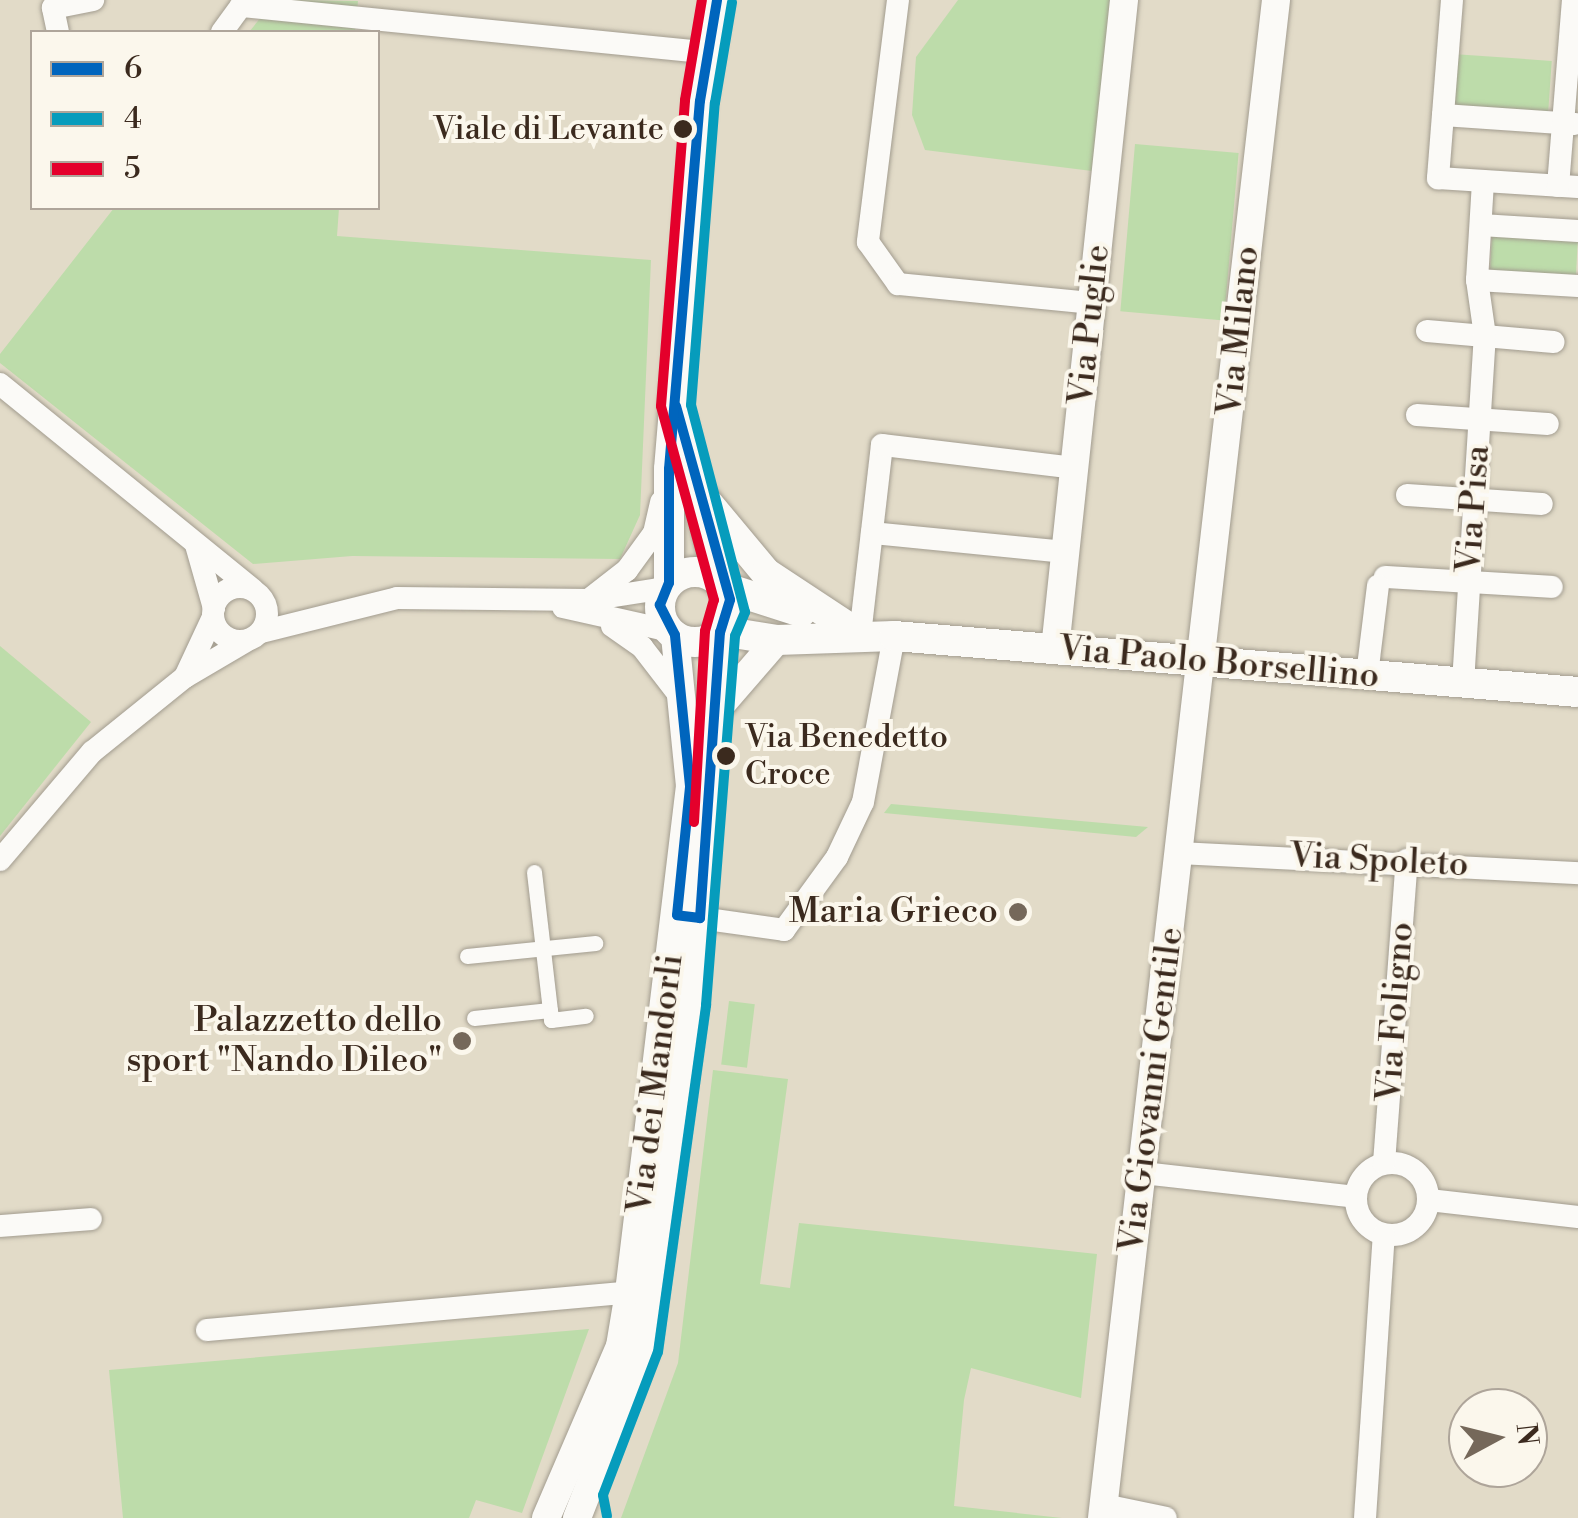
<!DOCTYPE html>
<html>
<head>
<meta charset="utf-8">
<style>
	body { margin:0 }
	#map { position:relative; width:1578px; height:1518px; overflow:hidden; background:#e2dbc8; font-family:"Libre Bodoni",serif }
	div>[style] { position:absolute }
	.green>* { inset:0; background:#bddcaa; transform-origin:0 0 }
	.roads { filter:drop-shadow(0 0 2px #a29c8f) drop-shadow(0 0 2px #a29c8f) }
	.pedestrian>* { height:15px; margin:-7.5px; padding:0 7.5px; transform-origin:7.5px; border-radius:7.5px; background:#fbfaf7 }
	.minor>* { height:22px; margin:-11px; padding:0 11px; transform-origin:11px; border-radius:11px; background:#fbfaf7 }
	.minor>.ring { margin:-11px; padding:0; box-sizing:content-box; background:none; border:22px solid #fbfaf7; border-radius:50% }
	.tertiary>* { height:28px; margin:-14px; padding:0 14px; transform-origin:14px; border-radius:14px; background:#fbfaf7 }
	.secondary>* { height:30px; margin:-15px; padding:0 15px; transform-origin:15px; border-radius:15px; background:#fbfaf7 }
	.secondary>.ring { margin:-15px; padding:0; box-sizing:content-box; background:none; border:30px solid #fbfaf7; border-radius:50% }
	.bus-1>* { height:10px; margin:-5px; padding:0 5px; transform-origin:5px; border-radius:5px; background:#0065bd }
	.bus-2>* { height:10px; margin:-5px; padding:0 5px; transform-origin:5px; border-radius:5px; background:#069cbc }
	.bus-3>* { height:10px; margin:-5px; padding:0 5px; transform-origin:5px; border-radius:5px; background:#e4002b }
	.dots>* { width:28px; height:28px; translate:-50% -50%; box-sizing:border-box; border:5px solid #fbf7ec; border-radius:50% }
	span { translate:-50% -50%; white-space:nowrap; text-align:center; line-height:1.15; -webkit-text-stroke:8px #fbf7ec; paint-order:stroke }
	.bus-label { font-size:32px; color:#3b2a1e }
	.right { translate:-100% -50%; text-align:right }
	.left { translate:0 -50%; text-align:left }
	.street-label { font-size:35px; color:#3b2a1e }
	.poi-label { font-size:35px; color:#3b2a1e }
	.legend { position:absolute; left:30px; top:30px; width:350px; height:180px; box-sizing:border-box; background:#fbf7ec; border:2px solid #aea59a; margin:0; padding:12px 18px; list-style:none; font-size:30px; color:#3b2a1e }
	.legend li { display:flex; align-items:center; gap:20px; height:50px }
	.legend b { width:50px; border:2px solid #aea59a }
	.north { position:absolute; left:1448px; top:1388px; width:100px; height:100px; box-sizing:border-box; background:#fbf7ec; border:2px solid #aea59a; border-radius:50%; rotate:83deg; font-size:28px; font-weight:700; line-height:40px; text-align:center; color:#3b2a1e }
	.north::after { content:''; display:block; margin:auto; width:35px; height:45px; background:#75685a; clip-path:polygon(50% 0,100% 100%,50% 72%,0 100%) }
</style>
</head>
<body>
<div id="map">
	<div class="green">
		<div style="clip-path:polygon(275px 0,358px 1px,355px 32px,249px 32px)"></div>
		<div style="clip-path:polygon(958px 0,1111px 0,1092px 171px,925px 150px,912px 115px,916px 57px)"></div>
		<div style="left:1453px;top:54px;width:99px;height:53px;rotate:4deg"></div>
		<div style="left:1135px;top:144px;width:104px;height:168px;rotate:5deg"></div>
		<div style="clip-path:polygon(114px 208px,339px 208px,337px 236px,651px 260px,640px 515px,620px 559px,352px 556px,253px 564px,0 363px,0 354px)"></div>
		<div style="left:1492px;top:234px;width:86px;height:40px;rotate:3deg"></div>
		<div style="clip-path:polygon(0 646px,91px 722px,0 836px)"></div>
		<div style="clip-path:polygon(891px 804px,1148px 827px,1136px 837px,884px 813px)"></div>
		<div style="left:729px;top:1001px;width:26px;height:64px;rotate:7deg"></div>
		<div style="clip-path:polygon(713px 1070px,788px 1079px,760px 1284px,790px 1288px,799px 1223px,1097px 1254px,1081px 1398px,971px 1368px,964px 1400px,954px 1506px,1062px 1518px,621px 1518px,678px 1363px)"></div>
		<div style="clip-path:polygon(589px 1329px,522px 1513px,476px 1500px,469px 1518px,123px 1518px,109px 1370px)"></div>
	</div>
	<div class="roads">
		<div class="pedestrian">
			<div style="left:534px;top:872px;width:139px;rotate:83.4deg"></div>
			<div style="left:467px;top:956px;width:129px;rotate:-5.8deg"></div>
			<div style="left:474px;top:1018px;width:76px;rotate:-6deg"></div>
			<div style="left:550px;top:1010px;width:10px;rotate:84deg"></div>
			<div style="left:551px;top:1020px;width:35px;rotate:-7deg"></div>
		</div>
		<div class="minor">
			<div style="left:898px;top:0;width:244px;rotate:97.1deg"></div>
			<div style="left:868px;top:242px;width:52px;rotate:54.5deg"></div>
			<div style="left:898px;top:284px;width:195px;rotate:5.6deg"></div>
			<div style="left:1452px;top:0;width:179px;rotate:94.5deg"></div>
			<div style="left:1438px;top:178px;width:140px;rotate:3.7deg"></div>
			<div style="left:241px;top:6px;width:455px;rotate:5.7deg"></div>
			<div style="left:58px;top:32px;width:25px;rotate:-102deg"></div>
			<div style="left:53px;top:8px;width:41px;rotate:-11.3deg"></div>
			<div style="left:222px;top:32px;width:39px;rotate:-54deg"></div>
			<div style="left:1443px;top:115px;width:132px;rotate:3.9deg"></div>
			<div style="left:1558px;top:186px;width:187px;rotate:-85.4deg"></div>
			<div style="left:1481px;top:225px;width:97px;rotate:3.5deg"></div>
			<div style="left:1477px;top:280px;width:101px;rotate:3.4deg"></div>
			<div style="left:1427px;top:331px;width:127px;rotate:5deg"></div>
			<div style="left:0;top:384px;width:325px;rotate:39.1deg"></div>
			<div style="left:1417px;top:415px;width:131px;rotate:3.9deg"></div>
			<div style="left:1407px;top:495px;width:135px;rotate:3.8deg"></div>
			<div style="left:872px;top:533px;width:196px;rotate:5.6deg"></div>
			<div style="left:196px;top:545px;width:66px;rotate:74.1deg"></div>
			<div style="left:1385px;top:577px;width:167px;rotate:3.4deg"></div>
			<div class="ring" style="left:213px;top:587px;width:32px;height:32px"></div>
			<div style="left:591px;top:598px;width:46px;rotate:-37.9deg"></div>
			<div style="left:627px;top:570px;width:46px;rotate:-53.9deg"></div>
			<div style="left:654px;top:533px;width:32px;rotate:-77deg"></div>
			<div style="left:563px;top:607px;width:110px;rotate:12.6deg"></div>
			<div style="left:612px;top:626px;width:37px;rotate:35deg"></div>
			<div style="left:642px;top:647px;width:61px;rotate:52.4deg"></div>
			<div style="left:261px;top:632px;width:140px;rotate:-14deg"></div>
			<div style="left:397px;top:598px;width:192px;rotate:0.6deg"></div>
			<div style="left:589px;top:600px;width:78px;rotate:-8.9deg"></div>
			<div style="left:860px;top:635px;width:191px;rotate:-83.4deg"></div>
			<div style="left:882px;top:445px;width:195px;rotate:6.8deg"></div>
			<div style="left:1367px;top:675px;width:90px;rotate:-83deg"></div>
			<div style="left:185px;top:677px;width:66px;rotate:-65deg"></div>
			<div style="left:1463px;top:683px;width:348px;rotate:-86.4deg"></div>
			<div style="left:1485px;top:336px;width:57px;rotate:-98.1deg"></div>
			<div style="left:1477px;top:280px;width:99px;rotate:-86.5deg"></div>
			<div style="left:1180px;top:853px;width:399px;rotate:2.9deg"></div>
			<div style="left:0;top:860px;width:142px;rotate:-49.6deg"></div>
			<div style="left:92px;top:752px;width:119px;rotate:-38.9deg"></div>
			<div style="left:185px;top:677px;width:71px;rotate:-30.5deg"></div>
			<div style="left:700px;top:918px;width:85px;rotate:8.1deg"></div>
			<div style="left:784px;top:930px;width:90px;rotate:-54deg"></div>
			<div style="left:837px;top:857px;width:61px;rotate:-64.7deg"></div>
			<div style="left:863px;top:802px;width:169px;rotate:-79.4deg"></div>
			<div class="ring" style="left:1356px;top:1163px;width:50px;height:50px"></div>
			<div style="left:1384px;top:1163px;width:304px;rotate:-85.7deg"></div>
			<div style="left:1143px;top:1173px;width:214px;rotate:6.4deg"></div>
			<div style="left:1429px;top:1200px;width:150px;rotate:6.5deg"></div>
			<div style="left:0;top:1226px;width:91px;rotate:-4.4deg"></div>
			<div style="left:207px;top:1330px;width:437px;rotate:-5.1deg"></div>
			<div style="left:1104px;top:1505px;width:63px;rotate:11.8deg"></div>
			<div style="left:1365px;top:1518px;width:284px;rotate:-86.2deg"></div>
		</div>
		<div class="tertiary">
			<div style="left:1055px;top:649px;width:653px;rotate:-83.93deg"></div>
			<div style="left:719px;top:707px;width:89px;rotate:-49.1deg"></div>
			<div style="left:546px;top:1518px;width:187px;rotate:-66.7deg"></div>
			<div style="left:620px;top:1346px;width:55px;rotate:-80.5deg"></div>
			<div style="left:629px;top:1292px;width:510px;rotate:-83.13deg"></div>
			<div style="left:690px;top:786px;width:152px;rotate:-95.7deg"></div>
			<div style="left:577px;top:1518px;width:180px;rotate:-68.6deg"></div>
			<div style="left:643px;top:1350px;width:349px;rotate:-82.1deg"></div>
			<div style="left:691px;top:1004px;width:373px;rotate:-85.5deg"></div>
			<div style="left:1102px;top:1518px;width:1528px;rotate:-83.46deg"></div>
		</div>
		<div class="secondary">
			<div style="left:680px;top:423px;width:164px;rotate:75.9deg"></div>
			<div style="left:701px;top:495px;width:102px;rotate:50.2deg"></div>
			<div style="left:766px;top:573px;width:113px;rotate:33.4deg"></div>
			<div class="ring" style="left:660px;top:572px;width:40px;height:40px"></div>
			<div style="left:669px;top:583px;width:114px;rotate:-90deg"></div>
			<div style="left:669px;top:469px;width:369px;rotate:-85.2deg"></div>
			<div style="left:700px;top:101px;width:102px;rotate:-80.4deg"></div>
			<div style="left:723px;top:587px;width:82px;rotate:17.8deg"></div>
			<div style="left:721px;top:631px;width:57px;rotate:9.1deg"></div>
			<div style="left:777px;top:640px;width:117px;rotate:-2deg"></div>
			<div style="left:894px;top:636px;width:686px;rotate:4.68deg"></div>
		</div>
	</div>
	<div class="bus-1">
		<div style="left:676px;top:406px;width:201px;rotate:74.4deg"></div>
		<div style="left:730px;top:600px;width:34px;rotate:107deg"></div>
		<div style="left:720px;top:632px;width:287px;rotate:94deg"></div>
		<div style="left:700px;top:918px;width:23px;rotate:-173deg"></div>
		<div style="left:677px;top:915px;width:130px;rotate:-84.2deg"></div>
		<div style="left:690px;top:786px;width:152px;rotate:-95.7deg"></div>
		<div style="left:675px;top:635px;width:34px;rotate:-117deg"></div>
		<div style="left:660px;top:605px;width:24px;rotate:-68deg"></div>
		<div style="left:669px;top:583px;width:114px;rotate:-90deg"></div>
		<div style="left:669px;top:469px;width:369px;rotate:-85.2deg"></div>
		<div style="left:700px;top:101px;width:102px;rotate:-80.4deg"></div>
	</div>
	<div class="bus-2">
		<div style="left:607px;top:1516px;width:21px;rotate:-101deg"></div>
		<div style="left:603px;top:1495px;width:153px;rotate:-69deg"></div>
		<div style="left:658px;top:1352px;width:350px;rotate:-82.1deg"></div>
		<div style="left:706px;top:1005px;width:370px;rotate:-85.5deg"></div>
		<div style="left:735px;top:636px;width:26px;rotate:-67deg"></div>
		<div style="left:745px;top:612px;width:214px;rotate:-104.6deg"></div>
		<div style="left:691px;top:405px;width:303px;rotate:-85.5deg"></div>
		<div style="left:715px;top:103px;width:102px;rotate:-80.4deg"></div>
	</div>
	<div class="bus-3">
		<div style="left:694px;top:822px;width:191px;rotate:-86.7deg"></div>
		<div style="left:705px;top:631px;width:32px;rotate:-74deg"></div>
		<div style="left:714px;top:600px;width:201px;rotate:-105.3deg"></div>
		<div style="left:661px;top:406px;width:307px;rotate:-85.5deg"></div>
		<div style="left:685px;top:100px;width:101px;rotate:-80.4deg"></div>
	</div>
	<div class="dots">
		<div style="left:683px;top:129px;background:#3b2a1e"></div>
		<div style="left:726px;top:756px;background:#3b2a1e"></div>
		<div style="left:1018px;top:912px;background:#75685a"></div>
		<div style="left:462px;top:1041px;background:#75685a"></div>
	</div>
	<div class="bus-label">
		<span class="right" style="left:664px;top:129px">Viale di Levante</span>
		<span class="left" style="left:745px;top:756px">Via Benedetto<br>Croce</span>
	</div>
	<div class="street-label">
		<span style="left:1090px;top:325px;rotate:-84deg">Via Puglie</span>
		<span style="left:1239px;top:331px;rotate:-84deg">Via Milano</span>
		<span style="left:1474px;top:509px;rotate:-86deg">Via Pisa</span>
		<span style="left:1219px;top:663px;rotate:5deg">Via Paolo Borsellino</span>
		<span style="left:1379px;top:861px;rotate:3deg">Via Spoleto</span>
		<span style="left:1396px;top:1012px;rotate:-86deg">Via Foligno</span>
		<span style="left:656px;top:1084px;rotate:-83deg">Via dei Mandorli</span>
		<span style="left:1152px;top:1090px;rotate:-83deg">Via Giovanni Gentile</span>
	</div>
	<div class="poi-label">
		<span class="right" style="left:998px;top:912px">Maria Grieco</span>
		<span class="right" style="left:442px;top:1041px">Palazzetto dello<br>sport "Nando Dileo"</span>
	</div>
	<ul class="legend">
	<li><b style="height:12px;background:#0065bd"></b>6</li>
	<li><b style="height:12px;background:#069cbc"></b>4</li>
	<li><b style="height:12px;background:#e4002b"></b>5</li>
	</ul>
	<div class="north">N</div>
</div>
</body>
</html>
